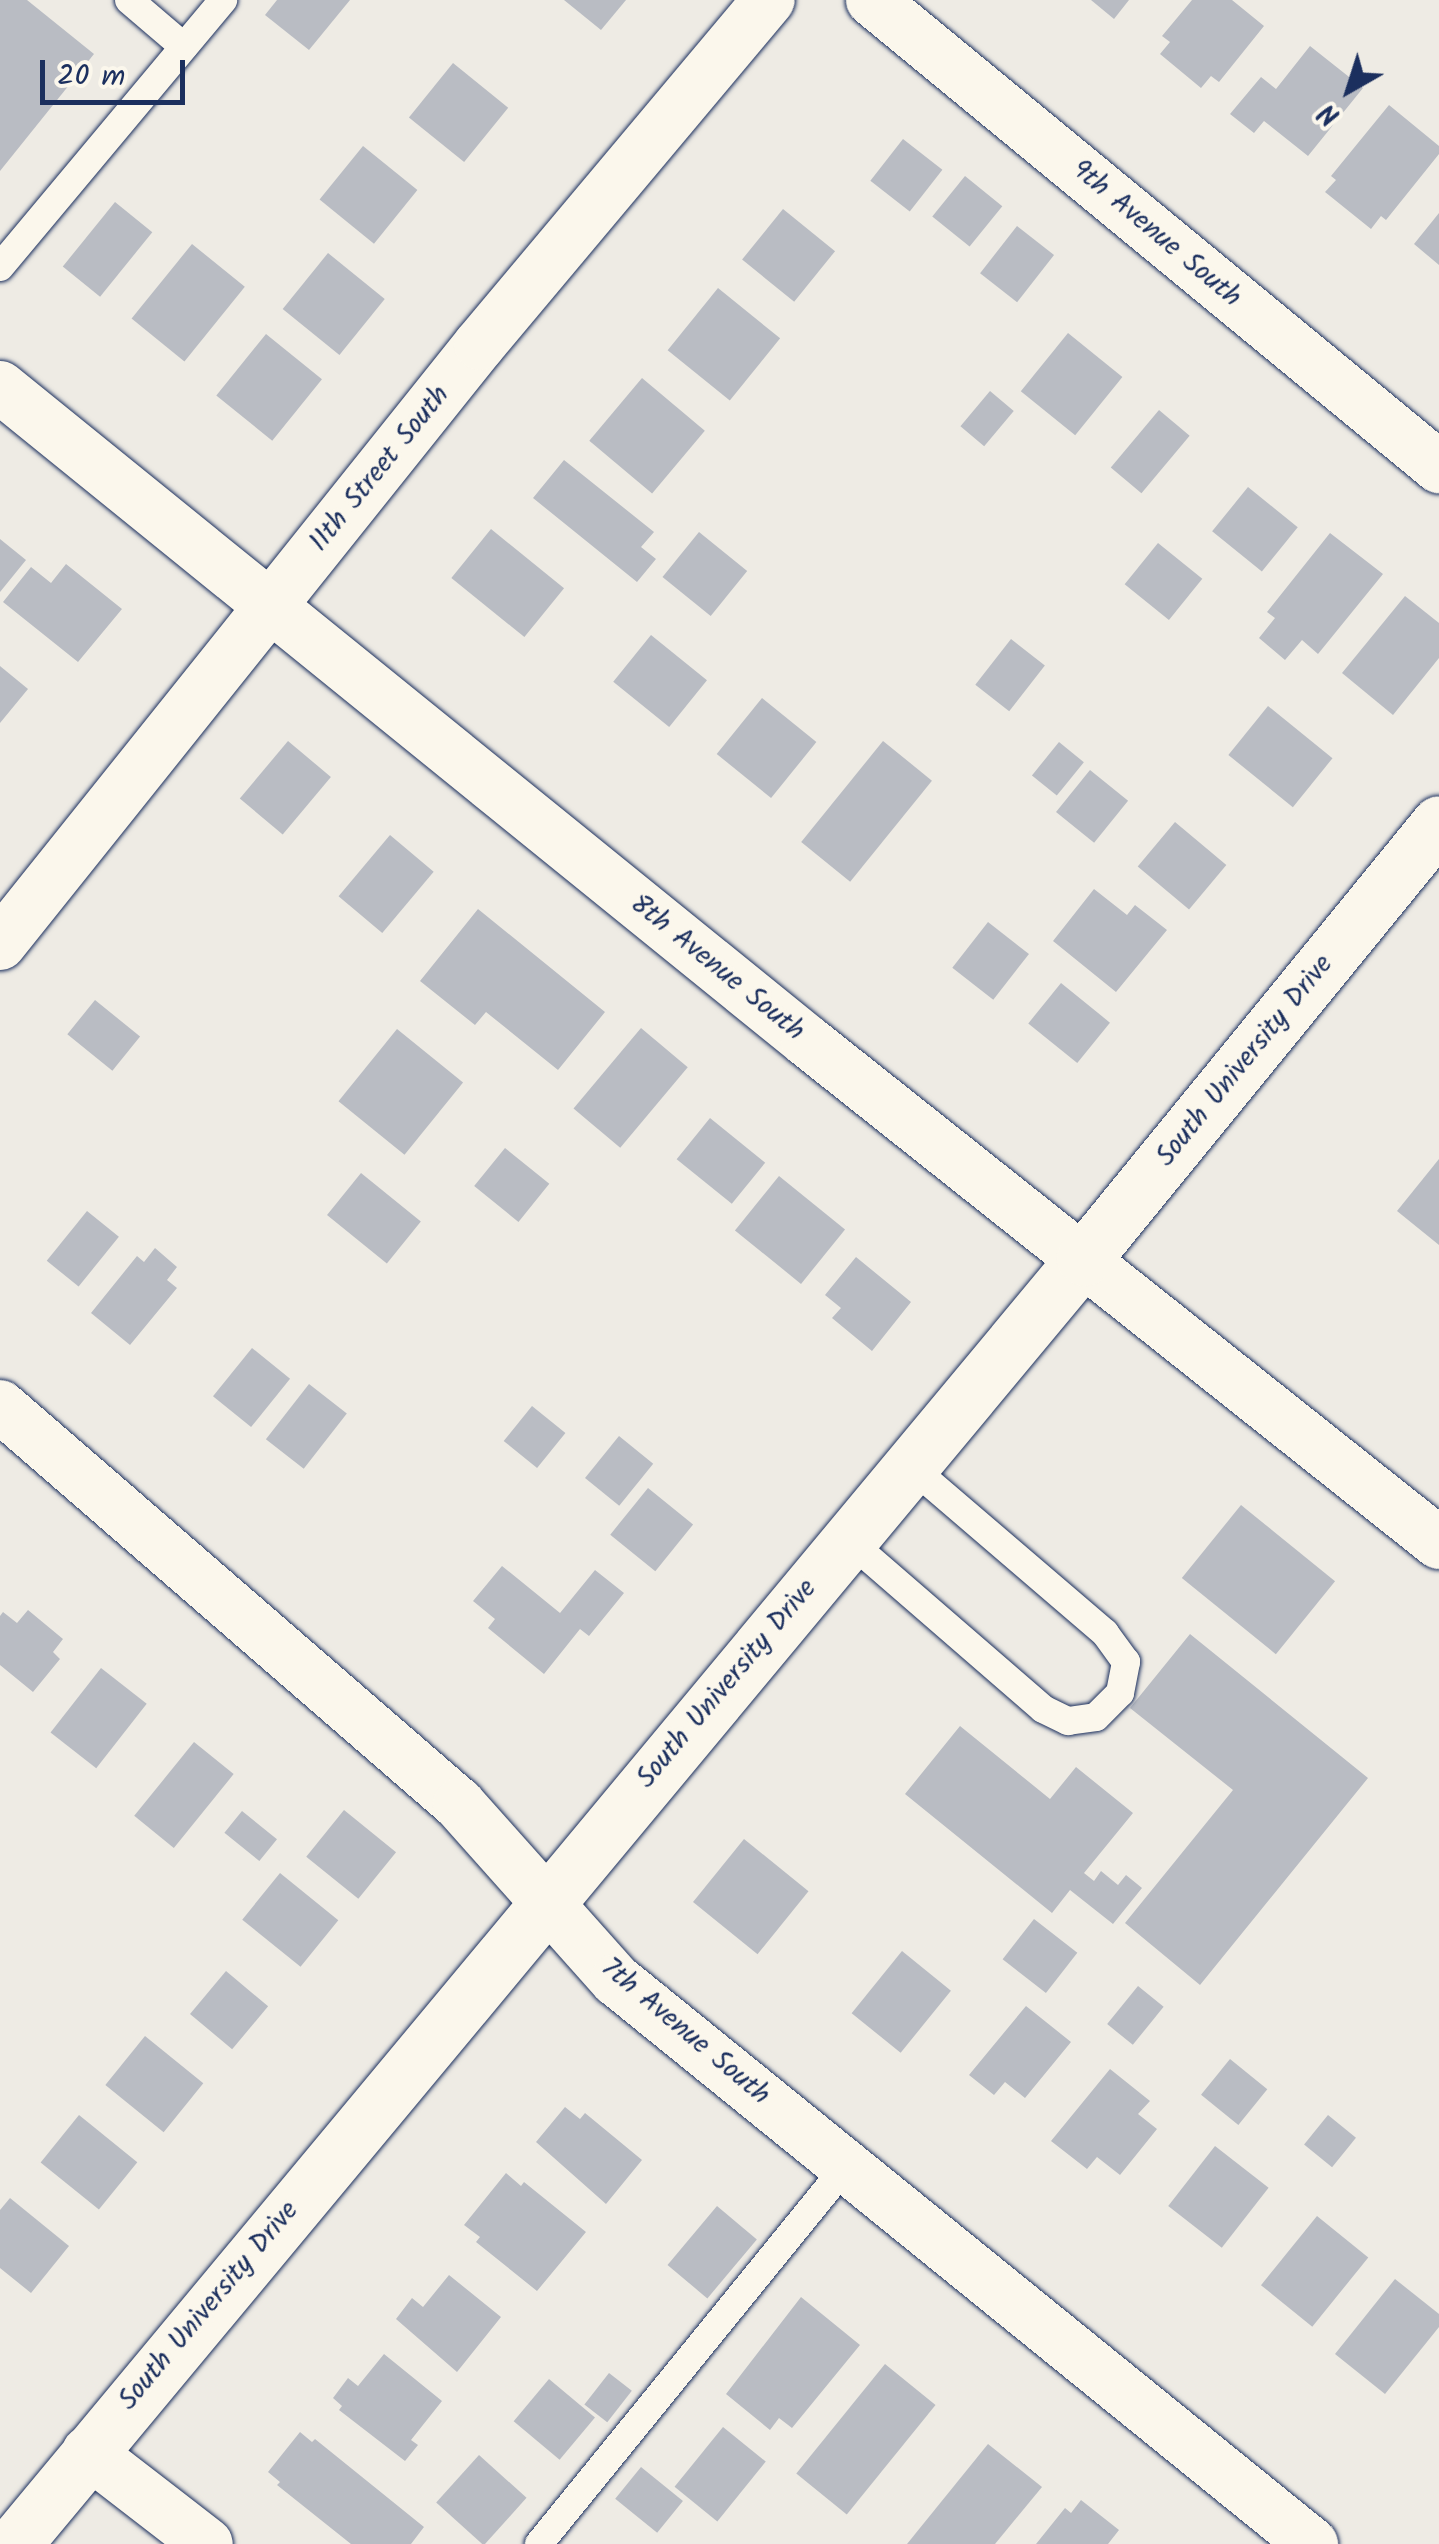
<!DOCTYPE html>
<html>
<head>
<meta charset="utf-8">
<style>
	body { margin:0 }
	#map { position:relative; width:1439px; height:2544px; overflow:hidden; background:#eeebe4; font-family:Kalam,sans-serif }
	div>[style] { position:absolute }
	.building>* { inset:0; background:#b9bcc3; transform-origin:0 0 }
	.roads { filter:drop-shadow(0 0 2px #1b2f5e) drop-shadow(0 0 2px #1b2f5e) }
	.lane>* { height:28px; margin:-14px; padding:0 14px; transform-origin:14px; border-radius:14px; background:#fbf7ec }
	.street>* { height:52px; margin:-26px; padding:0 26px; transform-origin:26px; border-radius:26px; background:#fbf7ec }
	.primary>* { height:55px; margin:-27.5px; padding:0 27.5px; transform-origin:27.5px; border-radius:27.5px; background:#fbf7ec }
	span { translate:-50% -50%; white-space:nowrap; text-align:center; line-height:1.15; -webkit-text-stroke:8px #fbf7ec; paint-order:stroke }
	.street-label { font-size:28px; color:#1b2f5e }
	.north { position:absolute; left:1299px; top:40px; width:100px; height:100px; -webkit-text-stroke:8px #fbf7ec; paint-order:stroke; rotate:219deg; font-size:28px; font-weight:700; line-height:40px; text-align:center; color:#1b2f5e }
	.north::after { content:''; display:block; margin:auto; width:35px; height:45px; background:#1b2f5e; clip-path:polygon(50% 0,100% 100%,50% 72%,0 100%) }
	.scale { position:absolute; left:40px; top:60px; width:145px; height:45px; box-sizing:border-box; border:5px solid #1b2f5e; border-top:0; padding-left:12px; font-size:30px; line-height:35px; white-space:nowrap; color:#1b2f5e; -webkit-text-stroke:8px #fbf7ec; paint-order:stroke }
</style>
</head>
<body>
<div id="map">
	<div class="building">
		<div style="clip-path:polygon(0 0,27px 0,94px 54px,0 171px)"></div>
		<div style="clip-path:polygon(277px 0,350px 0,309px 50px,265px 15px)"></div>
		<div style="clip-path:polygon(564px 0,626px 0,601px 30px)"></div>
		<div style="clip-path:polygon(1091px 0,1129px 0,1114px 19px)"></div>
		<div style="clip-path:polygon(1192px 0,1232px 0,1264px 26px,1219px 82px,1211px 76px,1201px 88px,1160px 54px,1170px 42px,1162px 36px)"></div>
		<div style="clip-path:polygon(1310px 46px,1363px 88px,1308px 156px,1264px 121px,1254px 133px,1230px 114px,1261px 77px,1276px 89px)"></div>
		<div style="left:453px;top:63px;width:71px;height:70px;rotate:39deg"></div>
		<div style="clip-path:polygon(1389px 105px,1439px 146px,1439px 154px,1386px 220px,1381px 216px,1371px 229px,1325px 192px,1336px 180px,1331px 176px)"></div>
		<div style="left:903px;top:139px;width:50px;height:53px;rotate:38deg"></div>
		<div style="left:363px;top:146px;width:70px;height:69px;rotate:39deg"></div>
		<div style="left:965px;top:176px;width:48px;height:52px;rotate:39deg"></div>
		<div style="left:115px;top:202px;width:48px;height:83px;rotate:39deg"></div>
		<div style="left:783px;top:209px;width:67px;height:65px;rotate:39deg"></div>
		<div style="clip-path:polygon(1439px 213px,1439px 265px,1414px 244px)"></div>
		<div style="left:1017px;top:226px;width:47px;height:60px;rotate:38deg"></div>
		<div style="left:192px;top:244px;width:68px;height:96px;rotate:39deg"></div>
		<div style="left:328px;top:253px;width:73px;height:72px;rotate:39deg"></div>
		<div style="left:718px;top:288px;width:80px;height:80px;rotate:39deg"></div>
		<div style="left:1068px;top:333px;width:70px;height:75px;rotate:39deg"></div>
		<div style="left:266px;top:334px;width:72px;height:79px;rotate:39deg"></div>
		<div style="left:642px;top:378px;width:82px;height:82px;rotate:40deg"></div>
		<div style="left:990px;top:391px;width:31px;height:46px;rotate:40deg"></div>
		<div style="left:1159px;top:410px;width:40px;height:75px;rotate:40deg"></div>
		<div style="clip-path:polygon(564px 460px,654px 532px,641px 547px,656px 559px,637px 582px,533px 498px)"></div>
		<div style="left:1248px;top:487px;width:64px;height:57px;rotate:39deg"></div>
		<div style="left:491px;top:529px;width:94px;height:63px;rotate:39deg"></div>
		<div style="left:699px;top:532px;width:62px;height:58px;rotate:39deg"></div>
		<div style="clip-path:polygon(1330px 533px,1383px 574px,1318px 654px,1302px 640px,1285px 660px,1259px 638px,1275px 618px,1267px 612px)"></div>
		<div style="clip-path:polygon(0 539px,26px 560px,0 592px)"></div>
		<div style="left:1158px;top:543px;width:57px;height:53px;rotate:39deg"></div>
		<div style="clip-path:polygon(66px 564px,122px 609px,78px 662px,3px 602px,31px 567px,51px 583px)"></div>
		<div style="clip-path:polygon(1405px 596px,1439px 623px,1439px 658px,1393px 715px,1342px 673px)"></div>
		<div style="left:651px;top:635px;width:72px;height:60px;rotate:39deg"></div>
		<div style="left:1011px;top:639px;width:43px;height:58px;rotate:38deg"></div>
		<div style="clip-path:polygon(0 666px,28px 689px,0 723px)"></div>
		<div style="left:762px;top:698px;width:70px;height:72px;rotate:39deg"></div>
		<div style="left:1268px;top:706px;width:83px;height:63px;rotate:39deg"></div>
		<div style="left:288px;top:741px;width:56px;height:75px;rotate:40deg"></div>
		<div style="left:883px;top:741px;width:63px;height:130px;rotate:39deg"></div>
		<div style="left:1059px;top:742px;width:32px;height:43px;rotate:39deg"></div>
		<div style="left:1090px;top:770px;width:49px;height:54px;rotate:39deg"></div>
		<div style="left:1175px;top:822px;width:67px;height:58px;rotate:40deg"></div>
		<div style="left:390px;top:835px;width:57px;height:80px;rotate:40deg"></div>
		<div style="clip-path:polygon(1094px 889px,1127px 915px,1135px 905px,1167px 930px,1116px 992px,1053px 941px)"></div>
		<div style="clip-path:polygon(478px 909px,605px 1012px,558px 1070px,486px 1012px,475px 1025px,420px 981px)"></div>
		<div style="left:988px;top:922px;width:52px;height:58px;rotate:38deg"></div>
		<div style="left:1061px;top:983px;width:63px;height:52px;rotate:39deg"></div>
		<div style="left:95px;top:1000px;width:58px;height:44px;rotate:39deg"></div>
		<div style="left:641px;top:1028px;width:61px;height:105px;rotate:40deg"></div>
		<div style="left:397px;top:1029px;width:85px;height:93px;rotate:39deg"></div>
		<div style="left:710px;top:1118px;width:71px;height:53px;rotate:39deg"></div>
		<div style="left:505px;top:1148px;width:57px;height:49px;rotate:39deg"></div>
		<div style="clip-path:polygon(1439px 1159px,1439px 1245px,1397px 1211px)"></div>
		<div style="left:361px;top:1173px;width:77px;height:54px;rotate:39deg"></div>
		<div style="left:779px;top:1176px;width:85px;height:70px;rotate:39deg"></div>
		<div style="left:87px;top:1211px;width:41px;height:64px;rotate:39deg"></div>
		<div style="clip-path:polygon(155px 1248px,177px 1267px,167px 1280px,177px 1288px,130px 1345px,91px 1313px,137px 1256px,144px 1262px)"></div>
		<div style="clip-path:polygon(856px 1257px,911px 1302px,872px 1351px,832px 1318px,841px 1308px,825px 1295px)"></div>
		<div style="left:252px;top:1348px;width:49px;height:62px;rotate:39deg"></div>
		<div style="left:309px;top:1384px;width:48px;height:70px;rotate:38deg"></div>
		<div style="left:532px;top:1406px;width:43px;height:45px;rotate:39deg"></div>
		<div style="left:619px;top:1436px;width:44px;height:54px;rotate:39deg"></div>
		<div style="left:648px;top:1488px;width:58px;height:60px;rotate:39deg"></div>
		<div style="left:1241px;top:1505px;width:121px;height:94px;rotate:39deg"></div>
		<div style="clip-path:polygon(502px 1566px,560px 1613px,595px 1570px,624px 1593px,589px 1636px,580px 1629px,544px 1674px,488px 1628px,495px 1619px,473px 1601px)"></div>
		<div style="clip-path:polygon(28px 1610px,63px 1639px,53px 1652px,60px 1659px,33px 1692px,0 1665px,0 1616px,3px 1612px,17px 1623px)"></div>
		<div style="clip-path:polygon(1190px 1634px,1368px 1778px,1200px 1985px,1125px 1923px,1233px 1790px,1130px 1708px)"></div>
		<div style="left:101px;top:1668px;width:58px;height:82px;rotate:38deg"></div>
		<div style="clip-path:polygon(960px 1726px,1050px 1799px,1076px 1767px,1133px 1813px,1084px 1873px,1094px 1881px,1101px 1871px,1118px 1885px,1126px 1875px,1142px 1888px,1113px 1924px,1070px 1890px,1052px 1913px,905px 1794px)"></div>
		<div style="left:194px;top:1742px;width:51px;height:95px;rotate:39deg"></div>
		<div style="left:344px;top:1810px;width:67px;height:60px;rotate:39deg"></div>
		<div style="left:242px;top:1811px;width:45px;height:28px;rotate:39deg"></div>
		<div style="left:744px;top:1839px;width:83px;height:81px;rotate:39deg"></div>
		<div style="left:280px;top:1873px;width:75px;height:60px;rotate:39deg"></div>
		<div style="left:1034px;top:1919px;width:55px;height:51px;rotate:38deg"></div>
		<div style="left:902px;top:1951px;width:63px;height:80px;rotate:39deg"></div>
		<div style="left:226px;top:1971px;width:55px;height:56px;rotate:40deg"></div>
		<div style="left:1138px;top:1986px;width:33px;height:49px;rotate:39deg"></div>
		<div style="clip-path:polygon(1026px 2006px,1071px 2042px,1025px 2098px,1005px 2082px,994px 2095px,969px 2075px)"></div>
		<div style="left:145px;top:2036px;width:75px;height:63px;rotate:39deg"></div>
		<div style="left:1230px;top:2059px;width:48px;height:46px;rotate:39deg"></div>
		<div style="clip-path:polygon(1110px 2069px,1150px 2101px,1138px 2114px,1157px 2129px,1120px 2175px,1097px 2157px,1087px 2169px,1051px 2141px)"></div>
		<div style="clip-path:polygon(565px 2107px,580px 2119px,585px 2113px,642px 2160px,606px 2204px,536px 2142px)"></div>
		<div style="left:79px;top:2115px;width:75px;height:61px;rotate:39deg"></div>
		<div style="left:1328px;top:2115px;width:36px;height:38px;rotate:39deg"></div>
		<div style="left:1215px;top:2146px;width:68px;height:76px;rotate:38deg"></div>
		<div style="clip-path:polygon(506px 2173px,521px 2186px,524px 2182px,586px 2232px,537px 2291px,476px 2242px,480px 2237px,464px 2225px)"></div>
		<div style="clip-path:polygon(10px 2198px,69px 2246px,31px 2293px,0 2268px,0 2210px)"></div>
		<div style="left:717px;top:2206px;width:52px;height:77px;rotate:40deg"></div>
		<div style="left:1317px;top:2216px;width:66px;height:89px;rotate:39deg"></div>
		<div style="clip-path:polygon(449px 2275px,501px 2317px,457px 2372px,396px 2319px,412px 2298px,423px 2307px)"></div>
		<div style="clip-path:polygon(1395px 2279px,1439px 2314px,1439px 2327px,1385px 2394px,1335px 2354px)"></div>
		<div style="clip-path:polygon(801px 2297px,860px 2345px,792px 2428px,779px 2418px,770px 2430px,726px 2394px)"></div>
		<div style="clip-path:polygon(384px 2354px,442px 2401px,411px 2440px,418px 2445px,405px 2461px,339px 2410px,342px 2406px,333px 2398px,348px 2378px,358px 2386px)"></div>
		<div style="left:885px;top:2364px;width:65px;height:141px;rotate:39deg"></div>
		<div style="left:609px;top:2373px;width:29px;height:40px;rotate:38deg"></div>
		<div style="left:549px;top:2379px;width:60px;height:55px;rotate:40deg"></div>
		<div style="left:723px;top:2427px;width:55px;height:77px;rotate:39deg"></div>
		<div style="clip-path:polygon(300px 2432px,312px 2442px,315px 2439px,424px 2527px,411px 2544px,351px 2544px,277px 2485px,280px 2482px,268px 2472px)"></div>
		<div style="clip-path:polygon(988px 2444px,1042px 2487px,995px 2544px,907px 2544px)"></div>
		<div style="left:479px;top:2455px;width:64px;height:64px;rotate:42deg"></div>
		<div style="left:641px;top:2467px;width:54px;height:41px;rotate:39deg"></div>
		<div style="clip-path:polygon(1081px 2500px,1119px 2530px,1108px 2544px,1036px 2544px,1065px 2508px,1071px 2513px)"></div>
	</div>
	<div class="roads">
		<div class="lane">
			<div style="left:129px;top:0;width:72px;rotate:40.5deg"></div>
			<div style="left:0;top:267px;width:348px;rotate:-50.1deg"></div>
			<div style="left:847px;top:1539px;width:259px;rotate:40.9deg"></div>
			<div style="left:1043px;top:1709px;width:28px;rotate:26deg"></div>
			<div style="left:1068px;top:1721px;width:28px;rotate:-8deg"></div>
			<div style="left:1096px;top:1717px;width:34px;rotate:-45deg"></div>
			<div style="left:1120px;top:1693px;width:32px;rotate:-79deg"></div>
			<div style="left:1126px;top:1662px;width:36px;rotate:-126deg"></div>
			<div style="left:1105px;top:1633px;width:258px;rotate:-139.4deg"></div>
			<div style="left:539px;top:2544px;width:487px;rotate:-50.9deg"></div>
		</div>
		<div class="street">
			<div style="left:872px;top:0;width:735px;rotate:39.48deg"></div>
			<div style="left:0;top:387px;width:1039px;rotate:39.02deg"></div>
			<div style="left:807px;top:1041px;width:807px;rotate:38.46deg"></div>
			<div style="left:0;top:944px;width:768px;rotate:-51.34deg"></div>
			<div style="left:480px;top:344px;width:449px;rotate:-50deg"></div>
			<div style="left:0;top:1406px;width:608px;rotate:40.93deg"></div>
			<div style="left:459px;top:1804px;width:236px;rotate:48.3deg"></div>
			<div style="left:616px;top:1980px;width:896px;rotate:39.02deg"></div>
			<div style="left:88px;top:2452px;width:150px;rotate:37.7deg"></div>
		</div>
		<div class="primary">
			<div style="left:14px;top:2544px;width:1673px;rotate:-50.24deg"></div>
			<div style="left:1084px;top:1258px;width:561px;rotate:-50.78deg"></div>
		</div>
	</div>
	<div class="street-label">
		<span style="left:1156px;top:234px;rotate:40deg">9th Avenue South</span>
		<span style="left:380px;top:469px;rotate:-51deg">11th Street South</span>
		<span style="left:717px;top:968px;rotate:39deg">8th Avenue South</span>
		<span style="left:1245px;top:1061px;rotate:-51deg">South University Drive</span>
		<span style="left:727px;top:1684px;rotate:-50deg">South University Drive</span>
		<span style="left:685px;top:2032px;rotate:40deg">7th Avenue South</span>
		<span style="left:209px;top:2306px;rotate:-50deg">South University Drive</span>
	</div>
	<div class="north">N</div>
	<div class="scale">20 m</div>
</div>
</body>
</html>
